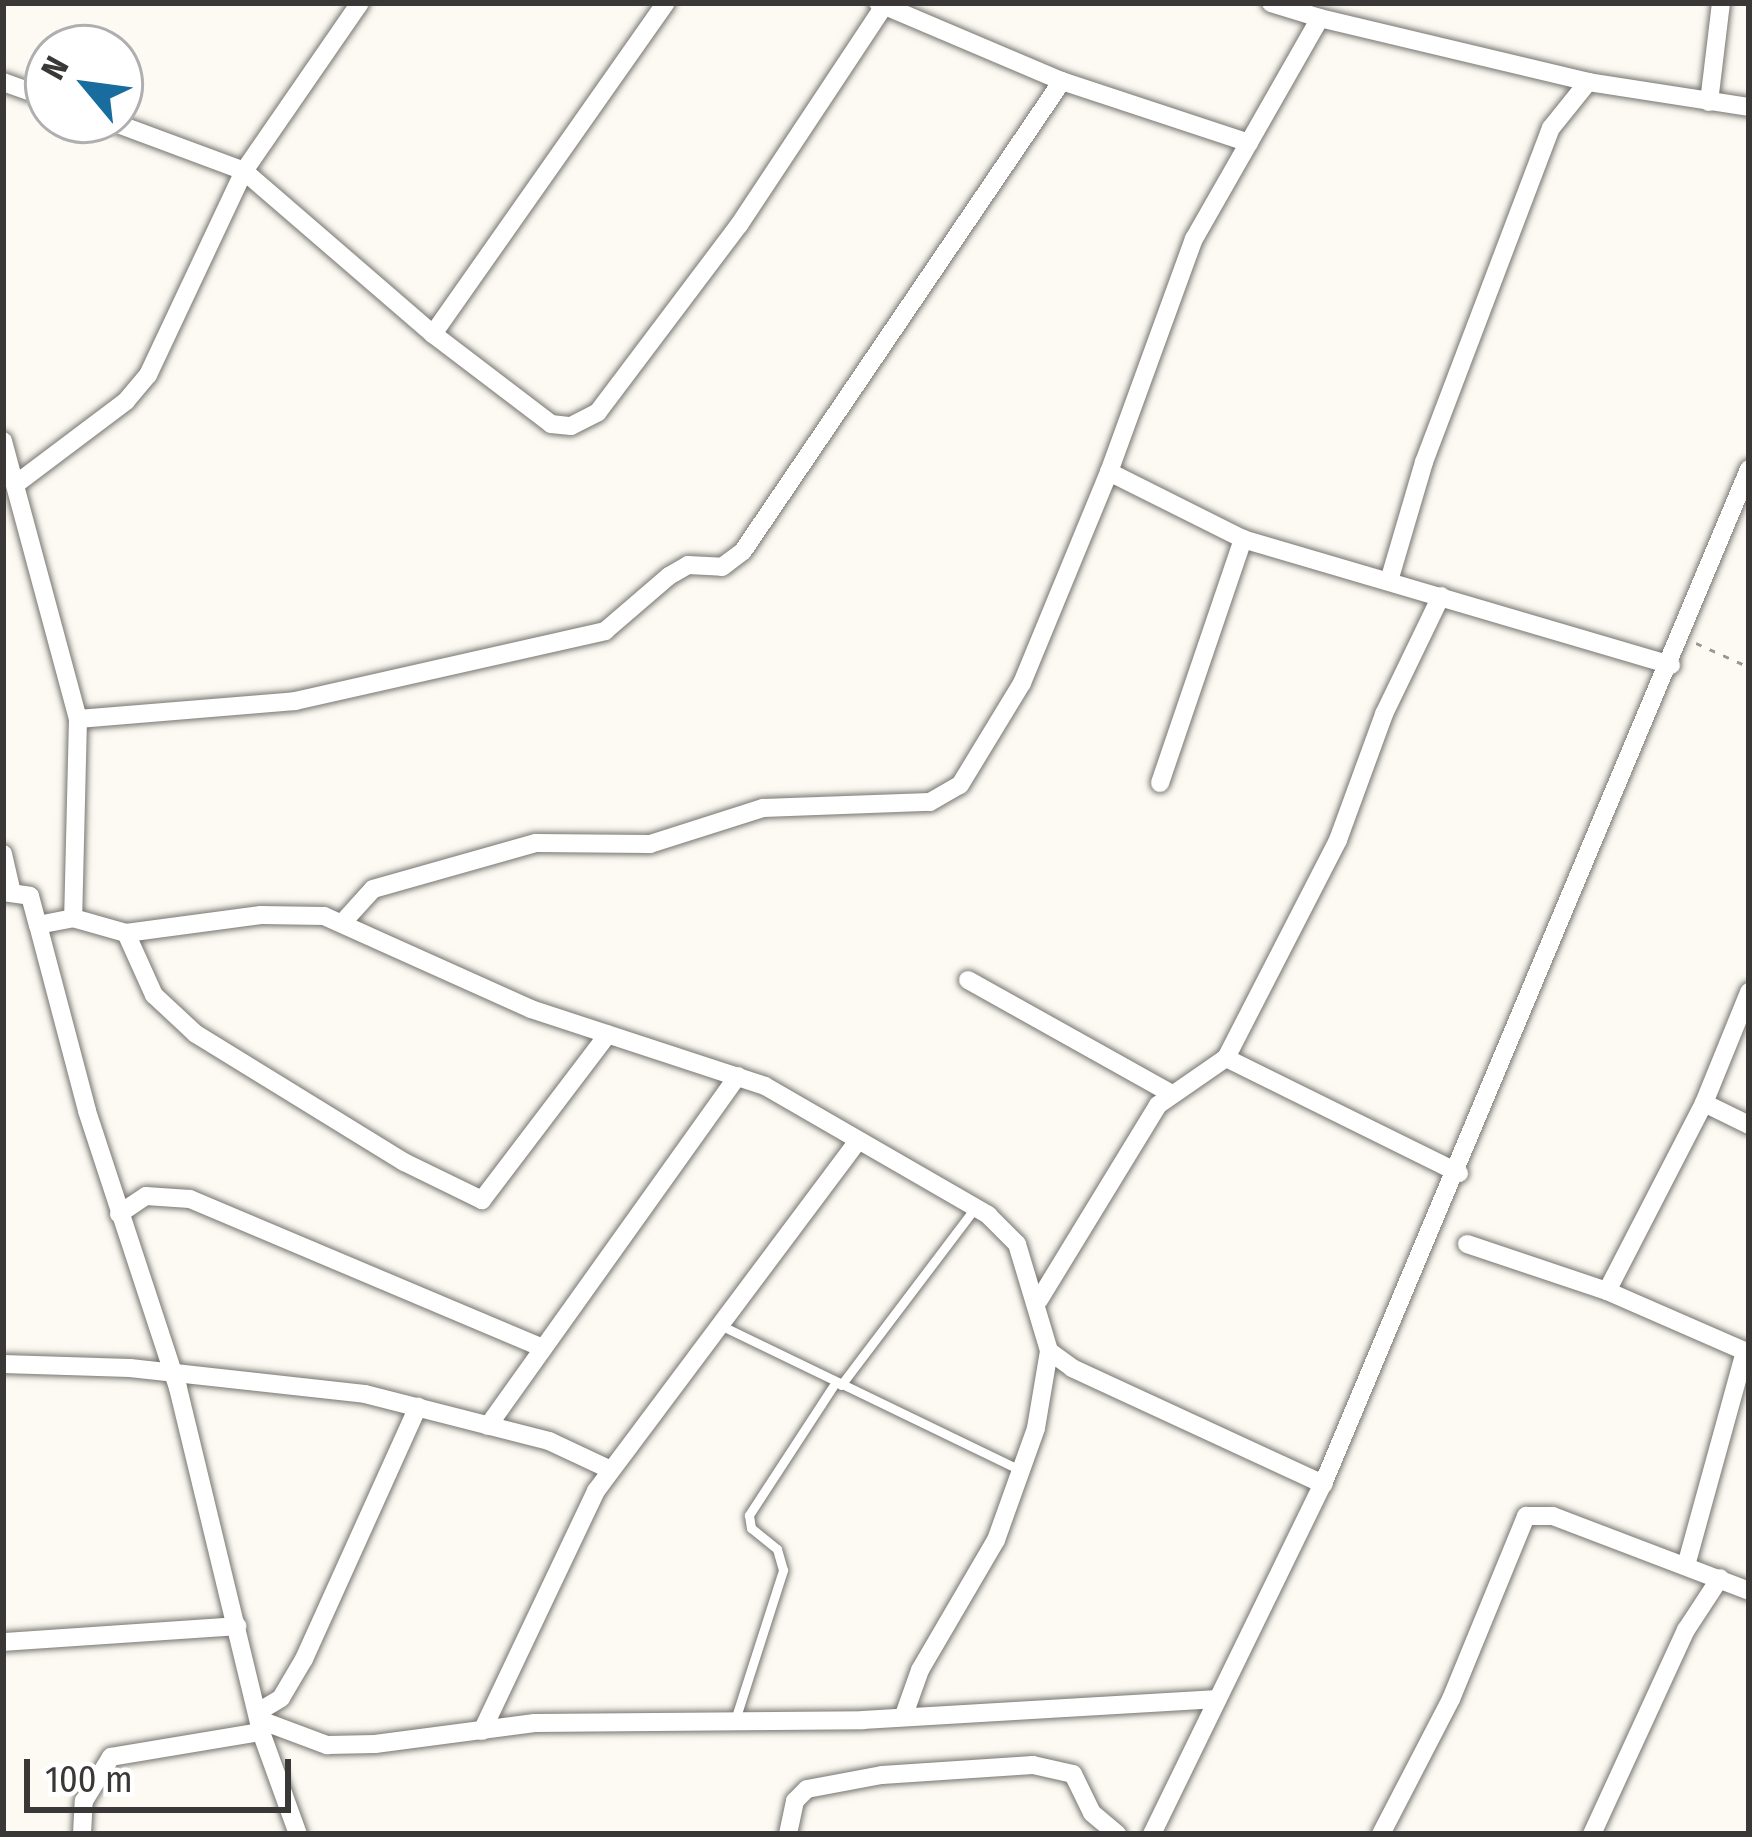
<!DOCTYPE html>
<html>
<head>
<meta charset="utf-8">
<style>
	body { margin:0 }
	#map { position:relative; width:1752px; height:1837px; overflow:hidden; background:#fcfaf3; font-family:"Fira Sans Condensed",sans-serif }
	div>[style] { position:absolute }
	.path>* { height:3px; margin-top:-1.5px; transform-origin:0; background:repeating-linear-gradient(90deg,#999793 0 6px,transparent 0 15px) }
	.roads { filter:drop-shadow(0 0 3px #777570) drop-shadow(0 0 3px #777570) }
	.service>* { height:9px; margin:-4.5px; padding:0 4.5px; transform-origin:4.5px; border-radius:4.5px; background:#fff }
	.minor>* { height:18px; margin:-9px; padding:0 9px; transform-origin:9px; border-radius:9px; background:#fff }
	span { translate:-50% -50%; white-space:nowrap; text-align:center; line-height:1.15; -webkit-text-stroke:9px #fff; paint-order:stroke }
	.frame { position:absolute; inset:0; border:6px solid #393836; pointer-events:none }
	.north { position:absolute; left:24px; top:24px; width:120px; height:120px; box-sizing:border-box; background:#fff; border:3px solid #b0afaf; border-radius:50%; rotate:299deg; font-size:33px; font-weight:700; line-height:48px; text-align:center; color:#393836 }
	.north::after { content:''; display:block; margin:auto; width:42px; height:54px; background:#186d9e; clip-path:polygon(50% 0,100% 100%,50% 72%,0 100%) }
	.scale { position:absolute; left:24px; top:1759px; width:267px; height:54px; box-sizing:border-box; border:6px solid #393836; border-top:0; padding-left:15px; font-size:36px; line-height:42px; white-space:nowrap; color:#393836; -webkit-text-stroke:9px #fff; paint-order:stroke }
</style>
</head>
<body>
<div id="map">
	<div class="path">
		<div style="left:1696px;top:643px;width:58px;rotate:24.4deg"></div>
	</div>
	<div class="roads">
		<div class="service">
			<div style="left:718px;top:1324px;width:331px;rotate:25.8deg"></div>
			<div style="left:841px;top:1385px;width:221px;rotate:-52.9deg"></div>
			<div style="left:734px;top:1723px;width:161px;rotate:-72.2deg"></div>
			<div style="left:783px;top:1570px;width:22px;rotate:-106deg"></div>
			<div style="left:777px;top:1549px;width:33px;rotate:-141deg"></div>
			<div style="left:751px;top:1528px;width:13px;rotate:-99deg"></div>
			<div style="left:749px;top:1515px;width:158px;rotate:-56.9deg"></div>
		</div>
		<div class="minor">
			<div style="left:878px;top:3px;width:200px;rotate:23deg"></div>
			<div style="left:1271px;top:3px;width:51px;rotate:17deg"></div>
			<div style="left:3px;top:82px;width:48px;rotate:19.6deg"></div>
			<div style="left:1709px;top:102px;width:100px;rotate:-83.1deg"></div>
			<div style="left:107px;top:120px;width:146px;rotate:20.4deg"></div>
			<div style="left:244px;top:171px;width:250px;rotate:40.8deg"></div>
			<div style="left:433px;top:334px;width:148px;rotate:37.3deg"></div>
			<div style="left:551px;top:424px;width:20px;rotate:6deg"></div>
			<div style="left:571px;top:426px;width:30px;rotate:-27deg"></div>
			<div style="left:598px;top:412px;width:234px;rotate:-53deg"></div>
			<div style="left:739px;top:225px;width:263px;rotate:-56.5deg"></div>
			<div style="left:433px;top:334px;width:405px;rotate:-54.9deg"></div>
			<div style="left:3px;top:441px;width:288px;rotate:74.9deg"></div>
			<div style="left:78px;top:719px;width:199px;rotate:91.4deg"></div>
			<div style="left:16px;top:484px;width:138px;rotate:-37deg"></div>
			<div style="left:126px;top:401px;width:34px;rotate:-50deg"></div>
			<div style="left:148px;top:375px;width:225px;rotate:-64.8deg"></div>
			<div style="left:244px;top:171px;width:204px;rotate:-55.4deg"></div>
			<div style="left:1389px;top:581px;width:124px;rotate:-73.6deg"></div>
			<div style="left:1424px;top:462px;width:357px;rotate:-69.2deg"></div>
			<div style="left:1551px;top:128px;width:59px;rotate:-51.2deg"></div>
			<div style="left:1671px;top:665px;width:446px;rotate:-163.6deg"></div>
			<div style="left:1243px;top:539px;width:150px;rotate:-153.4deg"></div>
			<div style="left:1109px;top:472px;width:248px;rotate:-70deg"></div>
			<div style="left:1194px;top:239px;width:254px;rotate:-60.3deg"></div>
			<div style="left:1320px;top:18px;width:276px;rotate:13.4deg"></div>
			<div style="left:1588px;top:82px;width:163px;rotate:8.8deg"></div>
			<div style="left:78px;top:719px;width:218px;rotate:-4.7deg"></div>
			<div style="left:295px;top:701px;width:318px;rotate:-12.7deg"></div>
			<div style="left:605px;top:631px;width:84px;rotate:-40.7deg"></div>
			<div style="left:669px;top:576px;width:22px;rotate:-30deg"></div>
			<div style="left:688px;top:565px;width:34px;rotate:3deg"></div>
			<div style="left:722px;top:567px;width:26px;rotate:-37deg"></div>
			<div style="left:743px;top:551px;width:568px;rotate:-55.83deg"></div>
			<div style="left:1062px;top:81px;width:197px;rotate:18.3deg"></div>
			<div style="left:1160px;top:783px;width:258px;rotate:-71.2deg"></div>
			<div style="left:3px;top:854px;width:39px;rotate:77deg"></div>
			<div style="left:3px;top:892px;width:27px;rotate:8deg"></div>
			<div style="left:30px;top:896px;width:30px;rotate:75deg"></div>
			<div style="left:38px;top:925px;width:36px;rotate:-11deg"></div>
			<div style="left:73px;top:918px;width:55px;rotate:15.8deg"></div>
			<div style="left:126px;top:933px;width:136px;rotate:-7.6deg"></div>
			<div style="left:261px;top:915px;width:63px;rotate:0.9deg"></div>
			<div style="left:324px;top:916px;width:227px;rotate:24.2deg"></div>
			<div style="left:531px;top:1009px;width:246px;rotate:18.2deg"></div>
			<div style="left:765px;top:1086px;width:258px;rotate:30deg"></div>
			<div style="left:988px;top:1215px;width:41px;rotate:45deg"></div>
			<div style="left:1017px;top:1244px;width:112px;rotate:73.3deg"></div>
			<div style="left:1049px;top:1351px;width:29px;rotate:36deg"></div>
			<div style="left:1072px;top:1368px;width:277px;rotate:24.8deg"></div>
			<div style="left:344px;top:921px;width:43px;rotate:-47.8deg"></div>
			<div style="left:373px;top:889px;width:169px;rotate:-15.8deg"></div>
			<div style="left:536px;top:843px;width:114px;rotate:0.5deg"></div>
			<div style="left:650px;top:844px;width:119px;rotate:-17.7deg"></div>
			<div style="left:763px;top:808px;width:167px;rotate:-2.1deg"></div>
			<div style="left:930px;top:802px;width:34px;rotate:-30deg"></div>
			<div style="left:960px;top:785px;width:119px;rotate:-58.7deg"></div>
			<div style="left:1022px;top:683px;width:228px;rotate:-67.6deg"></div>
			<div style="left:38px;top:925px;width:192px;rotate:75.2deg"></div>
			<div style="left:87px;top:1111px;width:292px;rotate:71.8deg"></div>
			<div style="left:178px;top:1388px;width:354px;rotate:76.4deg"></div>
			<div style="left:261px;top:1732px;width:109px;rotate:70.1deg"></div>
			<div style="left:126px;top:933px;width:68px;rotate:65.7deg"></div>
			<div style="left:154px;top:995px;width:57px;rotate:42.9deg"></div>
			<div style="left:196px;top:1034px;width:244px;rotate:31.6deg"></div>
			<div style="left:404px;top:1162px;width:87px;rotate:26deg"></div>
			<div style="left:482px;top:1200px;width:208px;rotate:-52.8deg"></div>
			<div style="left:968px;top:980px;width:231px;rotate:29.2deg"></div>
			<div style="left:1226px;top:1058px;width:260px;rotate:26.3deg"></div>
			<div style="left:1704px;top:1103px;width:50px;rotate:26.1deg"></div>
			<div style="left:119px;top:1214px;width:32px;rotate:-34deg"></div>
			<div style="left:146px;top:1196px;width:44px;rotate:3.9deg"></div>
			<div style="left:190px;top:1199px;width:383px;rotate:22.9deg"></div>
			<div style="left:1467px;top:1244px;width:148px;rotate:18.6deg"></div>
			<div style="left:1607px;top:1291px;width:155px;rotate:23.6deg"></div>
			<div style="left:1607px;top:1291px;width:212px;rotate:-62.7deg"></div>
			<div style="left:1704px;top:1103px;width:120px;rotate:-67.9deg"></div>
			<div style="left:1039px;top:1300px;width:228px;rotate:-58.6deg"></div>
			<div style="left:1158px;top:1105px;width:83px;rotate:-34.7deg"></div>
			<div style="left:1226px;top:1058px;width:245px;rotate:-62.8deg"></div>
			<div style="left:1338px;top:840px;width:134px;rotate:-69.9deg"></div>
			<div style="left:1384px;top:714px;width:131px;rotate:-64.2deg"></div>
			<div style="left:3px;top:1364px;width:127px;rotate:1.8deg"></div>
			<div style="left:130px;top:1368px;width:236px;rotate:6.3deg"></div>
			<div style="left:365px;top:1394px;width:190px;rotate:14.3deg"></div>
			<div style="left:549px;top:1441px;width:68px;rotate:25.1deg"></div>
			<div style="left:488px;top:1426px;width:430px;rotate:-54.5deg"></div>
			<div style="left:1687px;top:1562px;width:219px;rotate:-74.6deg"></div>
			<div style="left:3px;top:1642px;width:235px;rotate:-3.9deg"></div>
			<div style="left:258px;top:1712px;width:27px;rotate:-31deg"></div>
			<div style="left:281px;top:1698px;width:45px;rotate:-59.5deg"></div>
			<div style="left:304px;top:1659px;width:277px;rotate:-65.7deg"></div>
			<div style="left:904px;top:1715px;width:48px;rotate:-70.4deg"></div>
			<div style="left:920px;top:1670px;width:151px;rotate:-59.7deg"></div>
			<div style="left:996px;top:1540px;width:119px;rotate:-70.3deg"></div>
			<div style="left:1036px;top:1428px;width:78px;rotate:-80.4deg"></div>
			<div style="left:260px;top:1720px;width:72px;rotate:20.5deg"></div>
			<div style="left:327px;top:1745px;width:48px;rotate:-1.2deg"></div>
			<div style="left:375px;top:1744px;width:161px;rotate:-7.5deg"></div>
			<div style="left:535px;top:1723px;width:328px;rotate:-0.5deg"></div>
			<div style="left:863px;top:1720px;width:355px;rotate:-3.4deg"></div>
			<div style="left:482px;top:1731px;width:266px;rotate:-64.6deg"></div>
			<div style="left:596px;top:1491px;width:437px;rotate:-53.2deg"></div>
			<div style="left:82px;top:1834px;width:33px;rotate:-87deg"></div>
			<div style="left:84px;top:1801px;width:52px;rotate:-58.5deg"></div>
			<div style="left:111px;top:1757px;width:152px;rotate:-9.5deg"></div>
			<div style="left:788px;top:1834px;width:34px;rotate:-78deg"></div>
			<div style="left:795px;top:1801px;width:17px;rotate:-45deg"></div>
			<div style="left:807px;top:1789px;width:76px;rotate:-10.6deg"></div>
			<div style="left:882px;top:1775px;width:151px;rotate:-3.8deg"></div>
			<div style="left:1033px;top:1765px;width:41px;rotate:12.7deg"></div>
			<div style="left:1073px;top:1774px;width:43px;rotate:64deg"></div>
			<div style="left:1092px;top:1813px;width:33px;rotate:40deg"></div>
			<div style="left:1152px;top:1834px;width:390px;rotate:-64deg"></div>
			<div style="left:1323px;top:1484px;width:1101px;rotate:-67.23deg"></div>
			<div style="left:1381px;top:1834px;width:152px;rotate:-62.6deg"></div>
			<div style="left:1451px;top:1699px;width:198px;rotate:-67.7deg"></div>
			<div style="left:1526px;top:1516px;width:27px"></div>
			<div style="left:1553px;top:1516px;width:210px;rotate:20.9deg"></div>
			<div style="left:1592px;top:1834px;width:225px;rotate:-65.3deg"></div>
			<div style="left:1686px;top:1630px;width:62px;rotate:-56.8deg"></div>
		</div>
	</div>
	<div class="frame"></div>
	<div class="north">N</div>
	<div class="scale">100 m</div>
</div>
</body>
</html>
